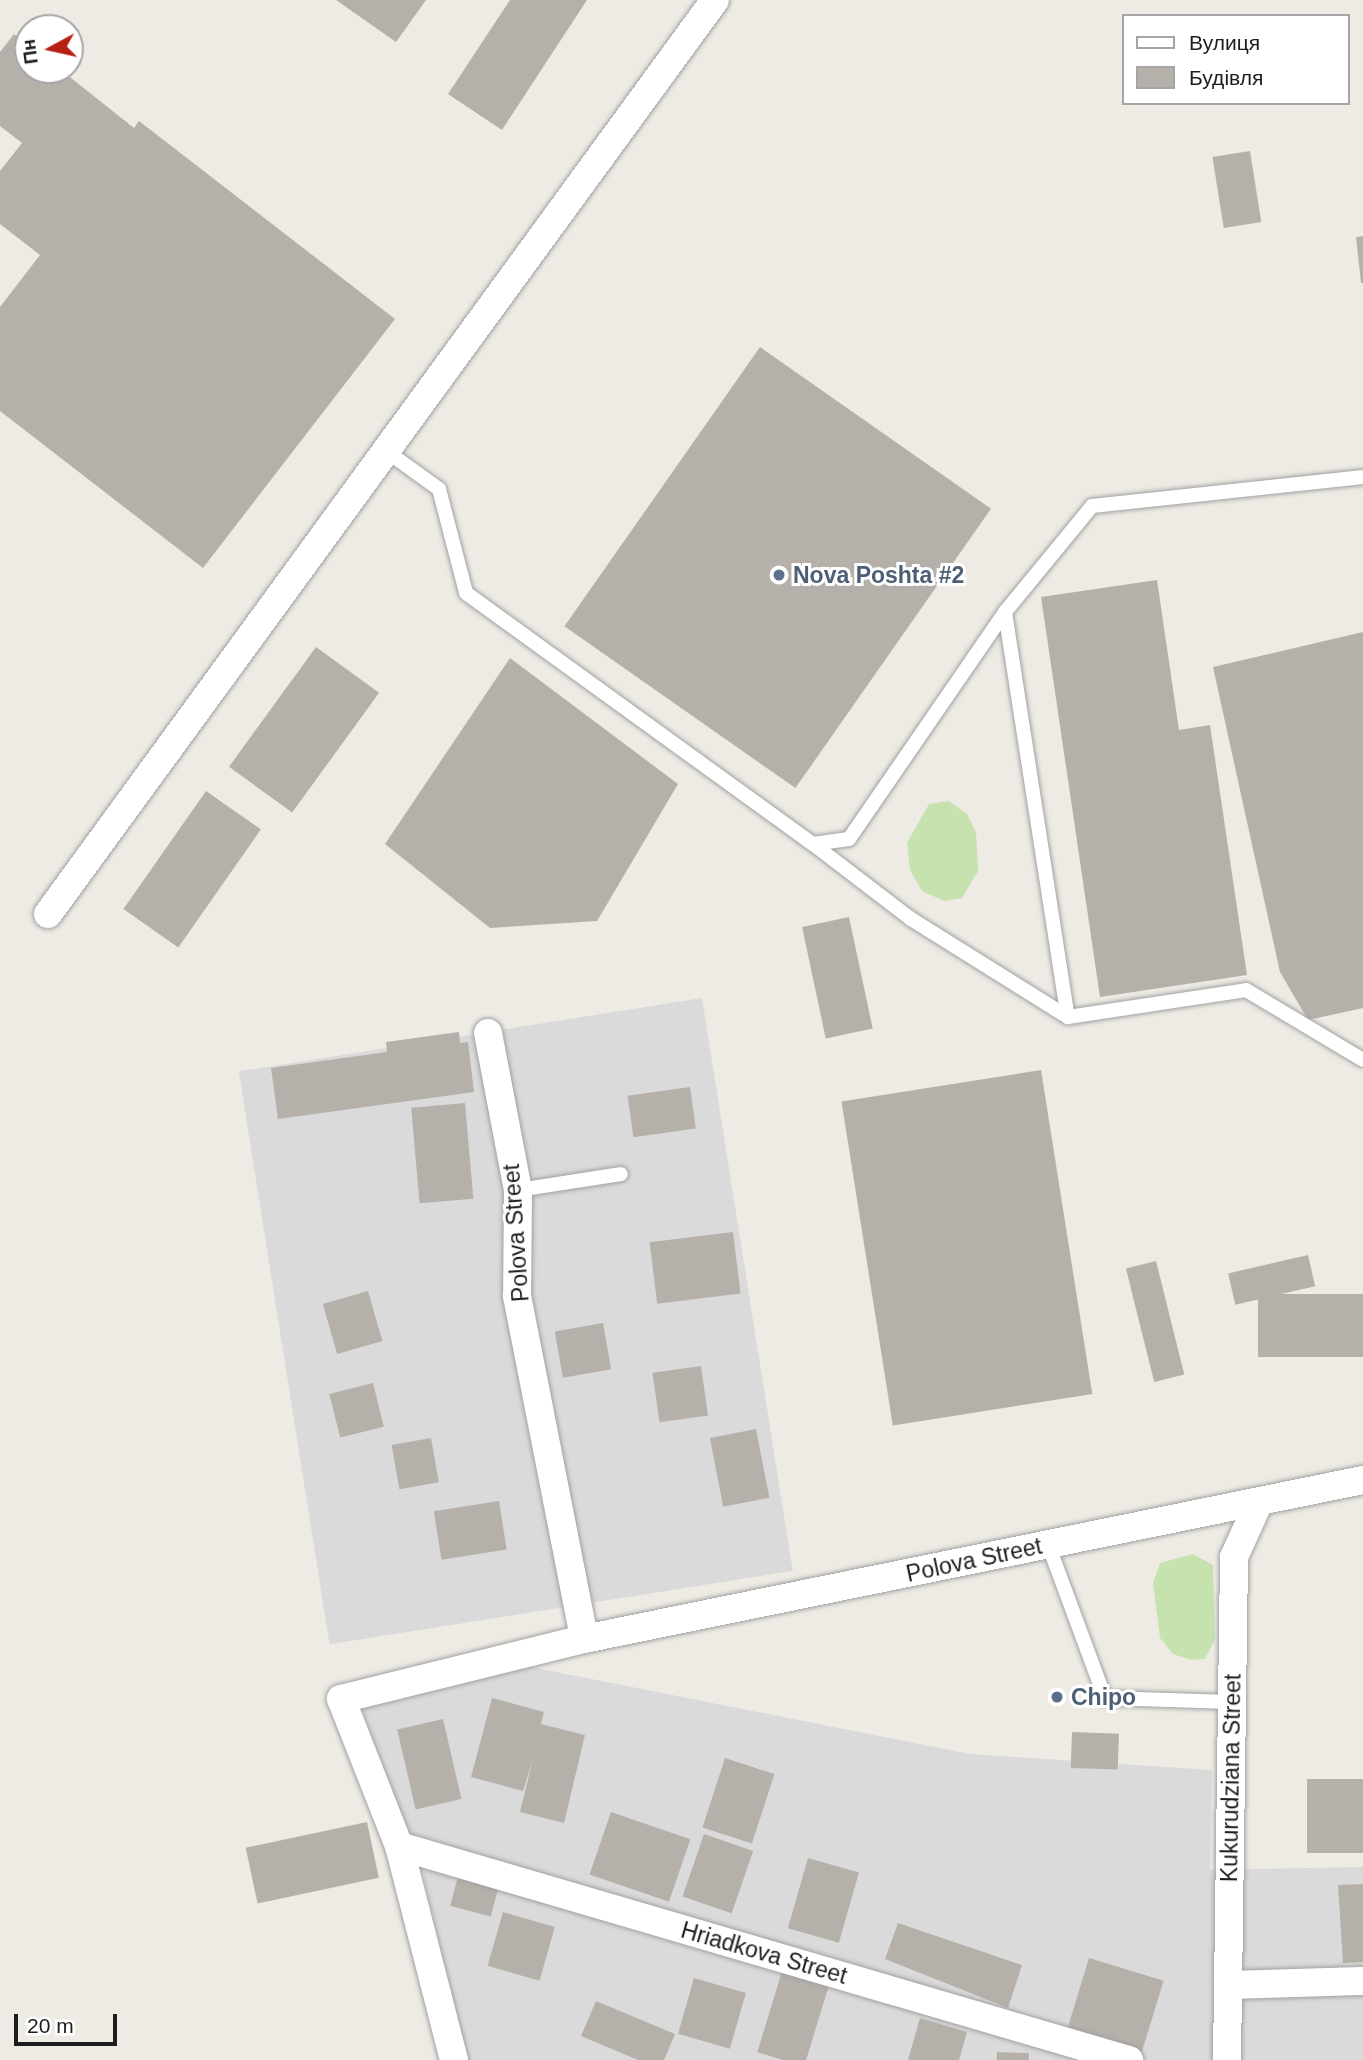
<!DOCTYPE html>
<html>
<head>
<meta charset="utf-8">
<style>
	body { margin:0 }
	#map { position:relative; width:1363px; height:2060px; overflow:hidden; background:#edebe4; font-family:Helvetica,sans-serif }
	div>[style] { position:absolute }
	.residential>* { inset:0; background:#dbdada; transform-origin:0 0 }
	.grass>* { inset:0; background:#c5e2af }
	.building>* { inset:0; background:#b6b0aa; transform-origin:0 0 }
	.roads { filter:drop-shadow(0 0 2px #a1a1a1) drop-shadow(0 0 2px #a1a1a1) }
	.lane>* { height:14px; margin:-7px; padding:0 7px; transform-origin:7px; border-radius:7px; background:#fff }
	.street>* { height:28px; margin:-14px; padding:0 14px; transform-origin:14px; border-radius:14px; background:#fff }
	.dots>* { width:19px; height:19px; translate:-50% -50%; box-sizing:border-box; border:4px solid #fff; border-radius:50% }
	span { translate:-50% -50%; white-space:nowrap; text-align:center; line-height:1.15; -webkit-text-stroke:6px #fff; paint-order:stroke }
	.service-label { font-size:23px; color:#4e5e75; font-weight:700 }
	.left { translate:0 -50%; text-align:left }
	.street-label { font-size:23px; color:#1d1d1d }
	.legend { position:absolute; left:1122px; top:14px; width:228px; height:91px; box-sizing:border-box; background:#fff; border:2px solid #a5a5a5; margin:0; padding:9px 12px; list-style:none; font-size:21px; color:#1d1d1d }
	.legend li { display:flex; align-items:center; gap:14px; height:35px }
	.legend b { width:35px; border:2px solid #a5a5a5 }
	.north { position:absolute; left:14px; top:14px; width:70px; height:70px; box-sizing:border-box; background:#fff; border:2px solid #a5a5a5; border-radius:50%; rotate:262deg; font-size:19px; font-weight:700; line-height:28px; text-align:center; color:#1d1d1d }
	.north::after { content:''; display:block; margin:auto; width:24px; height:32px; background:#b62015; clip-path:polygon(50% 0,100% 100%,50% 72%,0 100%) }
	.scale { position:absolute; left:14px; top:2014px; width:103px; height:32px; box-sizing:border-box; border:4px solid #1d1d1d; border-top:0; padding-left:9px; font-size:21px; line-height:24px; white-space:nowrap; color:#1d1d1d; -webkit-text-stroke:5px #fff; paint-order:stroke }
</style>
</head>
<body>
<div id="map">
	<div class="residential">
		<div style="left:702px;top:998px;width:580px;height:469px;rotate:81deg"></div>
		<div style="clip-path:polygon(531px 1667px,970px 1754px,1212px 1770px,1210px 1870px,1363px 1867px,1363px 2060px,467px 2060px,423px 1873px,362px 1709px)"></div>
	</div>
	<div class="grass">
		<div style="clip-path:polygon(949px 801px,967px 814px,976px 833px,978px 871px,962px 898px,944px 901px,922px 891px,910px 870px,907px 843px,929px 804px)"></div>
		<div style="clip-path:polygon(1193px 1554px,1213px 1565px,1215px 1639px,1205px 1659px,1191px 1660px,1173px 1654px,1160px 1638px,1153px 1583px,1160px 1563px)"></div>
	</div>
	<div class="building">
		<div style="clip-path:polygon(336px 0,426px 0,396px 42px)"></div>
		<div style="clip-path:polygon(510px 0,587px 0,502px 130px,448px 94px)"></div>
		<div style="clip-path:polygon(14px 34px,28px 45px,28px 70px,61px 70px,134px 128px,139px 121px,395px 319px,203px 568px,0 411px,0 307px,40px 255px,0 224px,0 171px,22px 143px,0 126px,0 52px)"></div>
		<div style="left:1250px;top:151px;width:72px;height:38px;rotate:81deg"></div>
		<div style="clip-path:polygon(1363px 236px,1363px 283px,1361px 283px,1356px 237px)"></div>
		<div style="left:760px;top:347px;width:282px;height:341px;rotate:35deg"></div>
		<div style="clip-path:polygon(1157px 580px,1179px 730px,1210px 725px,1247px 975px,1100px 997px,1041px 597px)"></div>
		<div style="clip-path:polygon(1363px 632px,1363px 1008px,1308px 1020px,1280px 972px,1213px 667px)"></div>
		<div style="left:316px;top:647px;width:78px;height:148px;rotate:36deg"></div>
		<div style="clip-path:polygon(510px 658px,678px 784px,597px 921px,490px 928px,385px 844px)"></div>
		<div style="left:206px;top:791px;width:67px;height:144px;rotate:35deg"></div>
		<div style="left:849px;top:917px;width:114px;height:48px;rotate:78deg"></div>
		<div style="clip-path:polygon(459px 1032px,460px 1043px,468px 1042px,474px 1092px,278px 1119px,271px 1068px,387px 1052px,386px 1042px)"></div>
		<div style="left:1041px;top:1070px;width:328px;height:202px;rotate:81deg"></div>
		<div style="left:690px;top:1087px;width:42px;height:63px;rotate:82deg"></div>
		<div style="left:465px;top:1103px;width:96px;height:54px;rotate:85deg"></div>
		<div style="left:733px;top:1232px;width:62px;height:84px;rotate:83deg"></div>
		<div style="left:1308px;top:1255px;width:32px;height:82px;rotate:77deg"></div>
		<div style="left:1156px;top:1261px;width:117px;height:31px;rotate:76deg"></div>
		<div style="left:368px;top:1291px;width:52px;height:47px;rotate:74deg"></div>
		<div style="left:1363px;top:1294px;width:63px;height:105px;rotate:90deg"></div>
		<div style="left:603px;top:1323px;width:47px;height:49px;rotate:80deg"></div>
		<div style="left:701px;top:1366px;width:50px;height:49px;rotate:82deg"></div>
		<div style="left:373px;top:1383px;width:45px;height:45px;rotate:76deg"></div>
		<div style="left:756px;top:1429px;width:70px;height:47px;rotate:79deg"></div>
		<div style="left:431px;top:1438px;width:45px;height:40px;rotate:80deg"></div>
		<div style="left:499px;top:1501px;width:49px;height:66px;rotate:81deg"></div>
		<div style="clip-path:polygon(492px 1698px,544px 1712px,541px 1724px,585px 1735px,564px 1823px,520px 1812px,533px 1759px,523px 1791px,471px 1777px)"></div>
		<div style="left:443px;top:1719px;width:82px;height:47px;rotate:77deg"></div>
		<div style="left:1072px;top:1732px;width:47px;height:36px;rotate:2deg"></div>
		<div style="left:725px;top:1758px;width:52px;height:73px;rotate:18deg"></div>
		<div style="left:1363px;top:1779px;width:74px;height:56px;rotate:90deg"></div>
		<div style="left:611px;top:1812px;width:84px;height:66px;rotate:19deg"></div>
		<div style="left:367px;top:1822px;width:57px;height:124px;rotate:78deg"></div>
		<div style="left:704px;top:1834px;width:52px;height:66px;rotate:19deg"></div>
		<div style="left:808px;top:1858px;width:53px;height:73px;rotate:16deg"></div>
		<div style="left:460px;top:1869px;width:42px;height:38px;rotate:15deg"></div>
		<div style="clip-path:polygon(1363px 1884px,1363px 1962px,1343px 1963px,1338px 1885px)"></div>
		<div style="left:503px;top:1912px;width:54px;height:56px;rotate:16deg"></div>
		<div style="clip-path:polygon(898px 1923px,1022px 1965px,1008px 2008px,885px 1959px)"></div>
		<div style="left:1089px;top:1958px;width:78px;height:74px;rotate:17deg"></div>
		<div style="left:783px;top:1968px;width:49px;height:88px;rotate:17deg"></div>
		<div style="left:694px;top:1978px;width:54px;height:58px;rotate:16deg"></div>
		<div style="clip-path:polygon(596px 2001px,675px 2034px,664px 2060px,638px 2060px,581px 2036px)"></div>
		<div style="clip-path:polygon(920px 2018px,967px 2032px,959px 2060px,908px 2060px)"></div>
		<div style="left:997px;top:2052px;width:32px;height:8px;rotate:2deg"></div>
	</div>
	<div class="roads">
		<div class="lane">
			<div style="left:389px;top:453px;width:62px;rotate:35.8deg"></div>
			<div style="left:439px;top:489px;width:107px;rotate:75.4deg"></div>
			<div style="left:466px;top:593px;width:428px;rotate:35.9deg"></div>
			<div style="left:813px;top:844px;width:36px;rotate:-8deg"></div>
			<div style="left:849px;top:839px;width:275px;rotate:-55.5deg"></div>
			<div style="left:1005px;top:612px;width:137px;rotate:-50.6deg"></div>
			<div style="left:1092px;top:506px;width:273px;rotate:-6.1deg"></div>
			<div style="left:1005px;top:612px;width:410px;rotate:81.2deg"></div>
			<div style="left:813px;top:844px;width:123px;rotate:37.4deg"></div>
			<div style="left:911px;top:919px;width:185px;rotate:32deg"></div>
			<div style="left:1068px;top:1017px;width:180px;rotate:-8.6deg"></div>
			<div style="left:1246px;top:990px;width:136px;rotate:30.9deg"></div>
			<div style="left:518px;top:1190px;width:104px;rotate:-8.8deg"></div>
			<div style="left:1048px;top:1544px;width:164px;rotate:69.7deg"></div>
			<div style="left:1105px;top:1698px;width:127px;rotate:1.8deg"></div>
		</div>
		<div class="street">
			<div style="left:48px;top:914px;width:1131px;rotate:-53.88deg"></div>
			<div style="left:488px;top:1033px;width:160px;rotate:79.2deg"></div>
			<div style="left:518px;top:1190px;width:106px;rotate:90.5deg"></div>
			<div style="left:517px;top:1296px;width:349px;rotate:78.9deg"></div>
			<div style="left:399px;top:1846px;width:761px;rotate:16.34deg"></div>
			<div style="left:1228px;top:1985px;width:135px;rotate:-1.7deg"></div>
			<div style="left:454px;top:2060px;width:221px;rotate:-104.4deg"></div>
			<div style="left:399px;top:1846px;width:158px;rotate:-111.5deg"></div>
			<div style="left:341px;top:1699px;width:250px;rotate:-13.9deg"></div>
			<div style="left:584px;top:1639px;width:795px;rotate:-11.54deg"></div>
			<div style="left:1227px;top:2060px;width:503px;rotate:-89.2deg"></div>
			<div style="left:1234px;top:1557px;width:60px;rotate:-65.6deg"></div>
		</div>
	</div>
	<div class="dots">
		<div style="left:779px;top:575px;background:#5c6f8a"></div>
		<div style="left:1057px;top:1697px;background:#5c6f8a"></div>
	</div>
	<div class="service-label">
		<span class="left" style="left:793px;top:575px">Nova Poshta #2</span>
		<span class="left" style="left:1071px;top:1697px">Chipo</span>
	</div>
	<div class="street-label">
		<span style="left:516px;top:1233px;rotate:-94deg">Polova Street</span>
		<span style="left:974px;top:1560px;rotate:-12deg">Polova Street</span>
		<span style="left:1231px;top:1778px;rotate:-89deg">Kukurudziana Street</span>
		<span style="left:764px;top:1953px;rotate:16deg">Hriadkova Street</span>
	</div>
	<ul class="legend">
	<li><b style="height:9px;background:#fff"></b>Вулиця</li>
	<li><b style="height:19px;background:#b6b0aa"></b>Будівля</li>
	</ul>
	<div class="north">Пн</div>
	<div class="scale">20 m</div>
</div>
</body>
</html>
